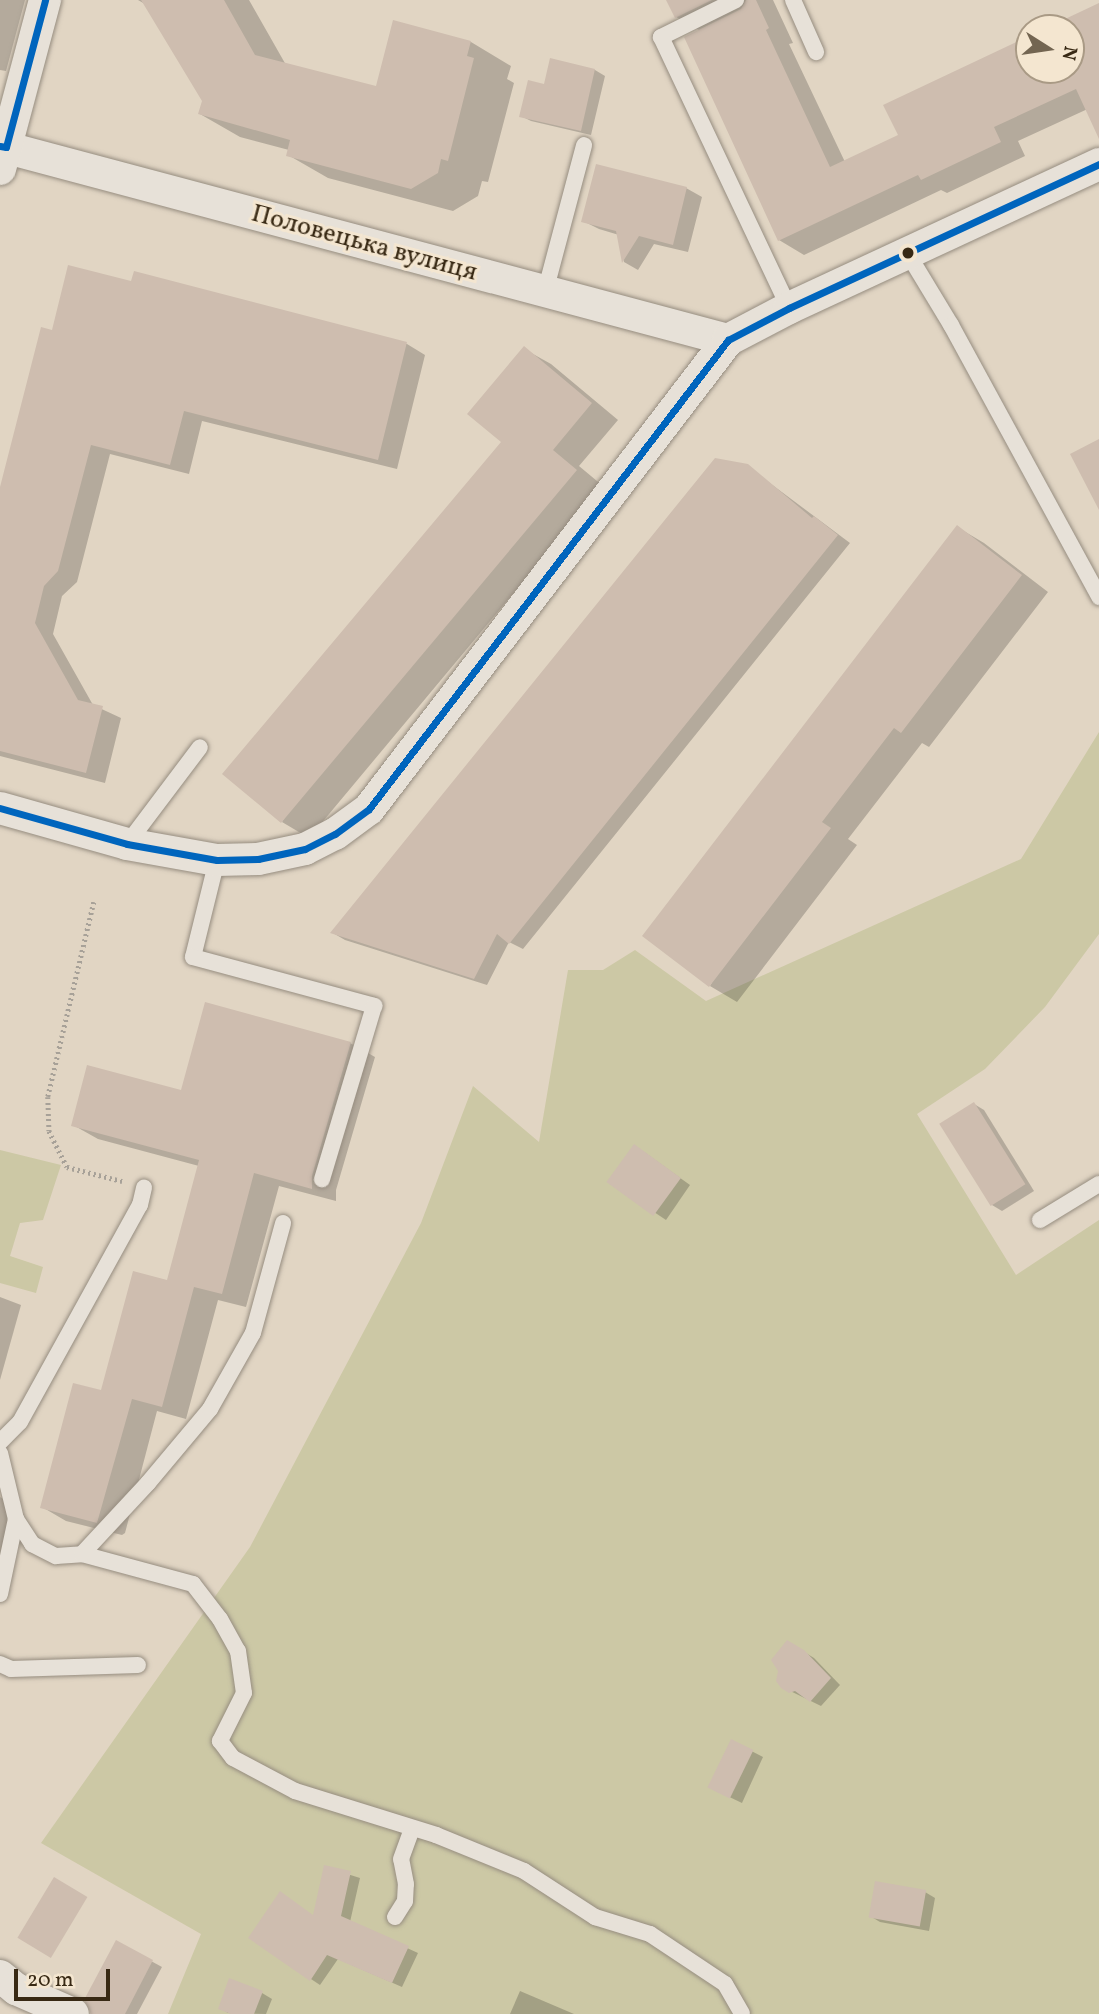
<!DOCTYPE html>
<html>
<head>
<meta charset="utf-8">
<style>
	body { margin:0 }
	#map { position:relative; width:1099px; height:2014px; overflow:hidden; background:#e1d5c3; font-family:Vollkorn,serif }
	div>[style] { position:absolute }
	.green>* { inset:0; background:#ccc8a5 }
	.shadow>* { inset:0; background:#0003 }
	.building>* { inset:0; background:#cebdaf; transform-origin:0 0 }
	.path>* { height:4.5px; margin-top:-2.25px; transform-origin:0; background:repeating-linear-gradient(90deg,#a7a198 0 2px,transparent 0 5.5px) }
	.roads { filter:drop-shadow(0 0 2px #968d80) drop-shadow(0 0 2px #968d80) }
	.lane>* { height:16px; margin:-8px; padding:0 8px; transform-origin:8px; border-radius:8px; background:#e7e1d8 }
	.street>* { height:32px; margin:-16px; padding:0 16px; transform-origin:16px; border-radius:16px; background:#e7e1d8 }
	.bus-1>* { height:7px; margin:-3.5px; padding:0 3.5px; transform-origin:3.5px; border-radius:3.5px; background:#0065bd }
	.dots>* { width:19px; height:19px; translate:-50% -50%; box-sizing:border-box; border:4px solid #f4e6d0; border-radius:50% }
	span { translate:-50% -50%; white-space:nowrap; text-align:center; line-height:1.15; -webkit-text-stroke:6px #f4e6d0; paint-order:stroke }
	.street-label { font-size:26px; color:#382914 }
	.north { position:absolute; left:1015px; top:14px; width:70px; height:70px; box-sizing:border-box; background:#f4e6d0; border:2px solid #a99a85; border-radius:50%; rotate:102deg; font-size:19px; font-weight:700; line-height:28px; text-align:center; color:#382914 }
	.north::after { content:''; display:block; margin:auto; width:24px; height:32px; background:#736551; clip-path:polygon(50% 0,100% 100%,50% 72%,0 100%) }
	.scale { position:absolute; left:14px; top:1969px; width:96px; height:32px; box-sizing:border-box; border:4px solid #382914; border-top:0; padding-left:9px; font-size:21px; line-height:24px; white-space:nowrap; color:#382914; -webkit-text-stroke:5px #f4e6d0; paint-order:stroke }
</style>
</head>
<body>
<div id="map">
	<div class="green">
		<div style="clip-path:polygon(1099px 732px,1099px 934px,1045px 1007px,985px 1069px,917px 1114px,1016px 1275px,1099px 1220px,1099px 2014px,168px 2014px,201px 1934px,41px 1843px,250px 1547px,421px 1223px,473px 1086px,539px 1142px,568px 970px,603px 970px,635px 950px,706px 1001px,1021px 859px)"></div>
		<div style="clip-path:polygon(0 1150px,61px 1165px,43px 1220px,20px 1223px,10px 1256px,43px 1267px,36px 1293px,0 1283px)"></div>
	</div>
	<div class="shadow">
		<div style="clip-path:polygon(0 0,25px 0,6px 71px,0 70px)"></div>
		<div style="clip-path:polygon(138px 0,249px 0,286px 65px,377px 88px,394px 22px,471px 42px,511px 66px,507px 79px,514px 83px,488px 182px,482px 181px,478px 196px,453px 211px,328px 178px,288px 155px,289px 150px,240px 137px,200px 114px,204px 100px,145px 4px)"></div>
		<div style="clip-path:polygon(668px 0,773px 0,793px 43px,789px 44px,845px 162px,900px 136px,1029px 38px,1029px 70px,1071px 70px,1071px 28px,1050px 28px,1099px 5px,1099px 111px,1092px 107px,1018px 141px,1025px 156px,947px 193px,941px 190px,804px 255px,779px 240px,701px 31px,676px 17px)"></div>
		<div style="clip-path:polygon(552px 60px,595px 70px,605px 76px,591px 135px,531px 121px,521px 116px,545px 86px)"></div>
		<div style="clip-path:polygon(686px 188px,702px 197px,688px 252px,654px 244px,638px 270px,624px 262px,619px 235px,599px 229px,583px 221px)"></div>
		<div style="clip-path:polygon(135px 273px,407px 344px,425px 355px,397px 469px,202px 421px,189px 474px,110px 454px,77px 582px,62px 596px,53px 634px,93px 705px,121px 718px,105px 783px,0 756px,0 494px,53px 332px,133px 283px)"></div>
		<div style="clip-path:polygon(524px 349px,551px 364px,618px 420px,579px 466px,603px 486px,309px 838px,282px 822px,503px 442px)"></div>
		<div style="clip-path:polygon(747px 466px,850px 543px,523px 949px,509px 942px,487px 985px,345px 940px,333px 933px)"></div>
		<div style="clip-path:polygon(957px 527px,984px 543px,1048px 592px,929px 747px,922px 743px,848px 839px,857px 845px,737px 1002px,710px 986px)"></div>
		<div style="clip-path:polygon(350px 1043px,375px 1057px,336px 1190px,336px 1201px,279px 1186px,246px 1307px,218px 1300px,186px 1419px,157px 1411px,125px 1533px,122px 1535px,66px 1521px,42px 1507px,102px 1393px,168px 1282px,199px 1166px,98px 1139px,73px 1125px)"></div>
		<div style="clip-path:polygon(974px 1104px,984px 1110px,1034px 1191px,1002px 1211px,992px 1205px)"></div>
		<div style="clip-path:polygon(644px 1152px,690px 1185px,666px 1220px,609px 1182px)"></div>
		<div style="clip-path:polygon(0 1297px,21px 1305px,0 1380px)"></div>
		<div style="clip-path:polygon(0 1497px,16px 1506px,0 1565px)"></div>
		<div style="clip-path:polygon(788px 1642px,814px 1658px,840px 1685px,821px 1706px,782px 1687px)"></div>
		<div style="clip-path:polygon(732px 1741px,763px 1757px,742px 1803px,721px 1793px)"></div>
		<div style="clip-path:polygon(325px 1867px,360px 1878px,350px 1922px,418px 1953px,402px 1987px,338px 1959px,320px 1985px,311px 1979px,315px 1917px)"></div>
		<div style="clip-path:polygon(925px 1892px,935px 1898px,929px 1931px,880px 1922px,870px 1916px)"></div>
		<div style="clip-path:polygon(116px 1942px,162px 1967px,137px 2014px,121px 2014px)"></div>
		<div style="clip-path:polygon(520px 1991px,574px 2014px,510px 2014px)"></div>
		<div style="clip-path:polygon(262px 1993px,272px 1999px,266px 2014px,228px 2013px,220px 2008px)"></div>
	</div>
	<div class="building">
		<div style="clip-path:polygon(141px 0,224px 0,255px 55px,376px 86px,393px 20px,471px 41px,467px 56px,474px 58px,448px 161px,441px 159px,438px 173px,411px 189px,286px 156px,290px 140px,198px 114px,202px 101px)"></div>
		<div style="clip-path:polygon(666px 0,712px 0,675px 18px)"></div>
		<div style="clip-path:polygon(746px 0,756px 0,769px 28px,766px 30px,830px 167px,898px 135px,883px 105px,1029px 36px,1029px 70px,1071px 70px,1071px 28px,1046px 28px,1099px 3px,1099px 139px,1076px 89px,994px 127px,1001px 142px,921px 180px,918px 175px,778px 241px,684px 37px,741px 9px)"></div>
		<div style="clip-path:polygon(550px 58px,595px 69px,581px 131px,519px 117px,528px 80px,544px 84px)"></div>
		<div style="clip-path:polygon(596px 164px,687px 187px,673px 245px,639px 236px,622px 263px,616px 231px,581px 222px)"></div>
		<div style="clip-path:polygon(68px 265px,131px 281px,134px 271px,407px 342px,378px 460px,184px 411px,170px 465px,91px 445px,58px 571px,44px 586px,35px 623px,78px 700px,103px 706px,86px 773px,0 751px,0 487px,41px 327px,52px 330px)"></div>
		<div style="clip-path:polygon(524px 346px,592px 403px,553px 450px,577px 470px,281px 823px,222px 774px,501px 442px,467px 414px)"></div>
		<div style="clip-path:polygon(1099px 439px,1099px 510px,1070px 454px)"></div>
		<div style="clip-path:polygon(715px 458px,748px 464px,812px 518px,814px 516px,838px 535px,509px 944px,497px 934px,474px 979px,330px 933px)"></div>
		<div style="clip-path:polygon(957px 525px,1022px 575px,901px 733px,894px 728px,822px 822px,831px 828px,709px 987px,642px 936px)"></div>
		<div style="clip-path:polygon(205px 1002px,351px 1042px,312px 1176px,312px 1189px,254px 1173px,222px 1294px,194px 1287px,162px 1407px,132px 1399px,97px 1523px,40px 1508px,73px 1383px,101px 1390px,133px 1271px,167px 1280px,199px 1160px,71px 1126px,87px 1065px,181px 1090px)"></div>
		<div style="left:974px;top:1102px;width:97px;height:41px;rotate:58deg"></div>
		<div style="left:634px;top:1144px;width:58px;height:47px;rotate:36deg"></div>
		<div style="clip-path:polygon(787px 1640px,804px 1650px,831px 1678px,810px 1702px,795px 1691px,789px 1693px,781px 1688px,776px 1681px,778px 1671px,771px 1660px)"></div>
		<div style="left:731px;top:1739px;width:25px;height:54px;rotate:26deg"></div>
		<div style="clip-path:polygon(324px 1865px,351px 1871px,341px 1916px,409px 1946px,392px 1983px,327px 1955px,310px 1981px,248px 1938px,280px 1891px,313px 1915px)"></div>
		<div style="left:54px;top:1877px;width:39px;height:71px;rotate:31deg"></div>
		<div style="left:875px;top:1881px;width:52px;height:37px;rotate:10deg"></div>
		<div style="clip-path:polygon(116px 1940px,153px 1960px,125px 2014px,91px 2014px,84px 2000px)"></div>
		<div style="clip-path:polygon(229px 1978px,263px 1991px,254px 2014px,231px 2014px,218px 2009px)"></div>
	</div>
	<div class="path">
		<div style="left:94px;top:902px;width:200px;rotate:103.3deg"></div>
		<div style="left:48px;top:1097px;width:34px;rotate:88deg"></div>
		<div style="left:49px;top:1131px;width:40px;rotate:63.4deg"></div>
		<div style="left:67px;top:1167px;width:57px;rotate:14.3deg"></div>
	</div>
	<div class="roads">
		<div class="lane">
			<div style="left:736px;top:0;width:84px;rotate:153.7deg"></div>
			<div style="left:661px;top:37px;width:300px;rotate:64.7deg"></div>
			<div style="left:793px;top:0;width:57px;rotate:66.1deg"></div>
			<div style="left:908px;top:254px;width:83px;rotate:58.8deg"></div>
			<div style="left:951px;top:325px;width:310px;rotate:61.4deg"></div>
			<div style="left:545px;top:292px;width:152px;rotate:-75.1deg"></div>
			<div style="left:127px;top:844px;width:121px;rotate:-53deg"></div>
			<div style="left:217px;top:860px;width:100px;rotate:103.9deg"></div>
			<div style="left:193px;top:957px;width:188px;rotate:15.1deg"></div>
			<div style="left:374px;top:1006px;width:181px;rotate:106.7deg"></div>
			<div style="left:1040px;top:1220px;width:69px;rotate:-31.4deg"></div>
			<div style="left:0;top:1442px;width:28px;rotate:-45deg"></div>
			<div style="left:20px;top:1422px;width:248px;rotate:-61.1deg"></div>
			<div style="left:140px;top:1205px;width:18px;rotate:-77deg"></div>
			<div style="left:0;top:1453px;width:68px;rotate:76.4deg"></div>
			<div style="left:16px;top:1519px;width:30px;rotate:57deg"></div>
			<div style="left:32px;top:1544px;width:27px;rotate:27deg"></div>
			<div style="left:56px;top:1556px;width:26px;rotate:-4deg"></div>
			<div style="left:82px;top:1554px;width:115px;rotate:15.1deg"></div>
			<div style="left:193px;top:1584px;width:44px;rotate:52.4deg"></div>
			<div style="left:220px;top:1619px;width:37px;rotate:61deg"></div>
			<div style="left:238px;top:1651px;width:42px;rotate:81.9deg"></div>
			<div style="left:244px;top:1693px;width:54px;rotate:116.6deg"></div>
			<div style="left:220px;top:1741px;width:21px;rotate:53deg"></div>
			<div style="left:233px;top:1758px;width:70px;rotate:28deg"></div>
			<div style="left:295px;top:1791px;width:148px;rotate:17.3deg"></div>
			<div style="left:436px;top:1835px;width:95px;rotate:22.2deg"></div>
			<div style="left:524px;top:1871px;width:85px;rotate:32.9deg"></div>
			<div style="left:595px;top:1917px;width:58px;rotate:17.2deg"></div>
			<div style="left:650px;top:1934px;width:90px;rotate:33.7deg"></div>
			<div style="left:725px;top:1984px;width:34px;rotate:60deg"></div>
			<div style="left:82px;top:1554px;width:97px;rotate:-47.1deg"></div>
			<div style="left:148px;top:1483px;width:97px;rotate:-50deg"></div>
			<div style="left:210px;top:1409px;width:87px;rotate:-60.5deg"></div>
			<div style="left:253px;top:1333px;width:114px;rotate:-74.7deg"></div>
			<div style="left:0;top:1594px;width:77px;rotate:-78deg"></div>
			<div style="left:0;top:1664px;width:12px;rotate:24deg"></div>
			<div style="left:11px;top:1669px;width:127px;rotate:-1.8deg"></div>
			<div style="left:395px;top:1917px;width:19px;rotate:-58deg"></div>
			<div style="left:405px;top:1901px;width:17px;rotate:-87deg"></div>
			<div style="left:406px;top:1884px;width:25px;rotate:-101deg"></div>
			<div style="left:401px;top:1859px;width:33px;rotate:-70deg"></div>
		</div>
		<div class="street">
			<div style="left:0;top:146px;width:753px;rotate:14.92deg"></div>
			<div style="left:0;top:169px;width:175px;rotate:-75.1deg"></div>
			<div style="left:0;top:808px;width:132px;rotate:15.8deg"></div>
			<div style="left:127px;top:844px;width:91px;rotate:10.1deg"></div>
			<div style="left:217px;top:860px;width:41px;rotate:-1.4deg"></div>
			<div style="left:258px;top:859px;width:48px;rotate:-12deg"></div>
			<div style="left:305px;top:849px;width:34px;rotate:-27deg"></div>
			<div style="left:335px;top:834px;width:42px;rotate:-36.3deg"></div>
			<div style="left:369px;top:809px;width:591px;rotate:-52.57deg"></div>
			<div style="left:728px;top:340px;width:69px;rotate:-27.7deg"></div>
			<div style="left:789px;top:308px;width:342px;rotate:-24.9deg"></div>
			<div style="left:0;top:1976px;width:21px;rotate:39deg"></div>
			<div style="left:16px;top:1989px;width:62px;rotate:23.7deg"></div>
		</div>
	</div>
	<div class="bus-1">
		<div style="left:0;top:146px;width:6px;rotate:9deg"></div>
		<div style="left:6px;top:147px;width:152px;rotate:-75.1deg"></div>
		<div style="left:0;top:808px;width:132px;rotate:15.8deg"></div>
		<div style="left:127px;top:844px;width:91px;rotate:10.1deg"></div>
		<div style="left:217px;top:860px;width:41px;rotate:-1.4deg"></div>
		<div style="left:258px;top:859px;width:48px;rotate:-12deg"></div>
		<div style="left:305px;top:849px;width:34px;rotate:-27deg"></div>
		<div style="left:335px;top:834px;width:42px;rotate:-36.3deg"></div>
		<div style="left:369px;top:809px;width:591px;rotate:-52.57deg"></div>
		<div style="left:728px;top:340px;width:69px;rotate:-27.7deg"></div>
		<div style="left:789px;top:308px;width:342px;rotate:-24.9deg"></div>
	</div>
	<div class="dots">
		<div style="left:908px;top:253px;background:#382914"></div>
	</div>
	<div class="street-label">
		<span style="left:364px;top:244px;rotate:15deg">Половецька вулиця</span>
	</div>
	<div class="north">N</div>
	<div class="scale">20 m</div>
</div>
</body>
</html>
